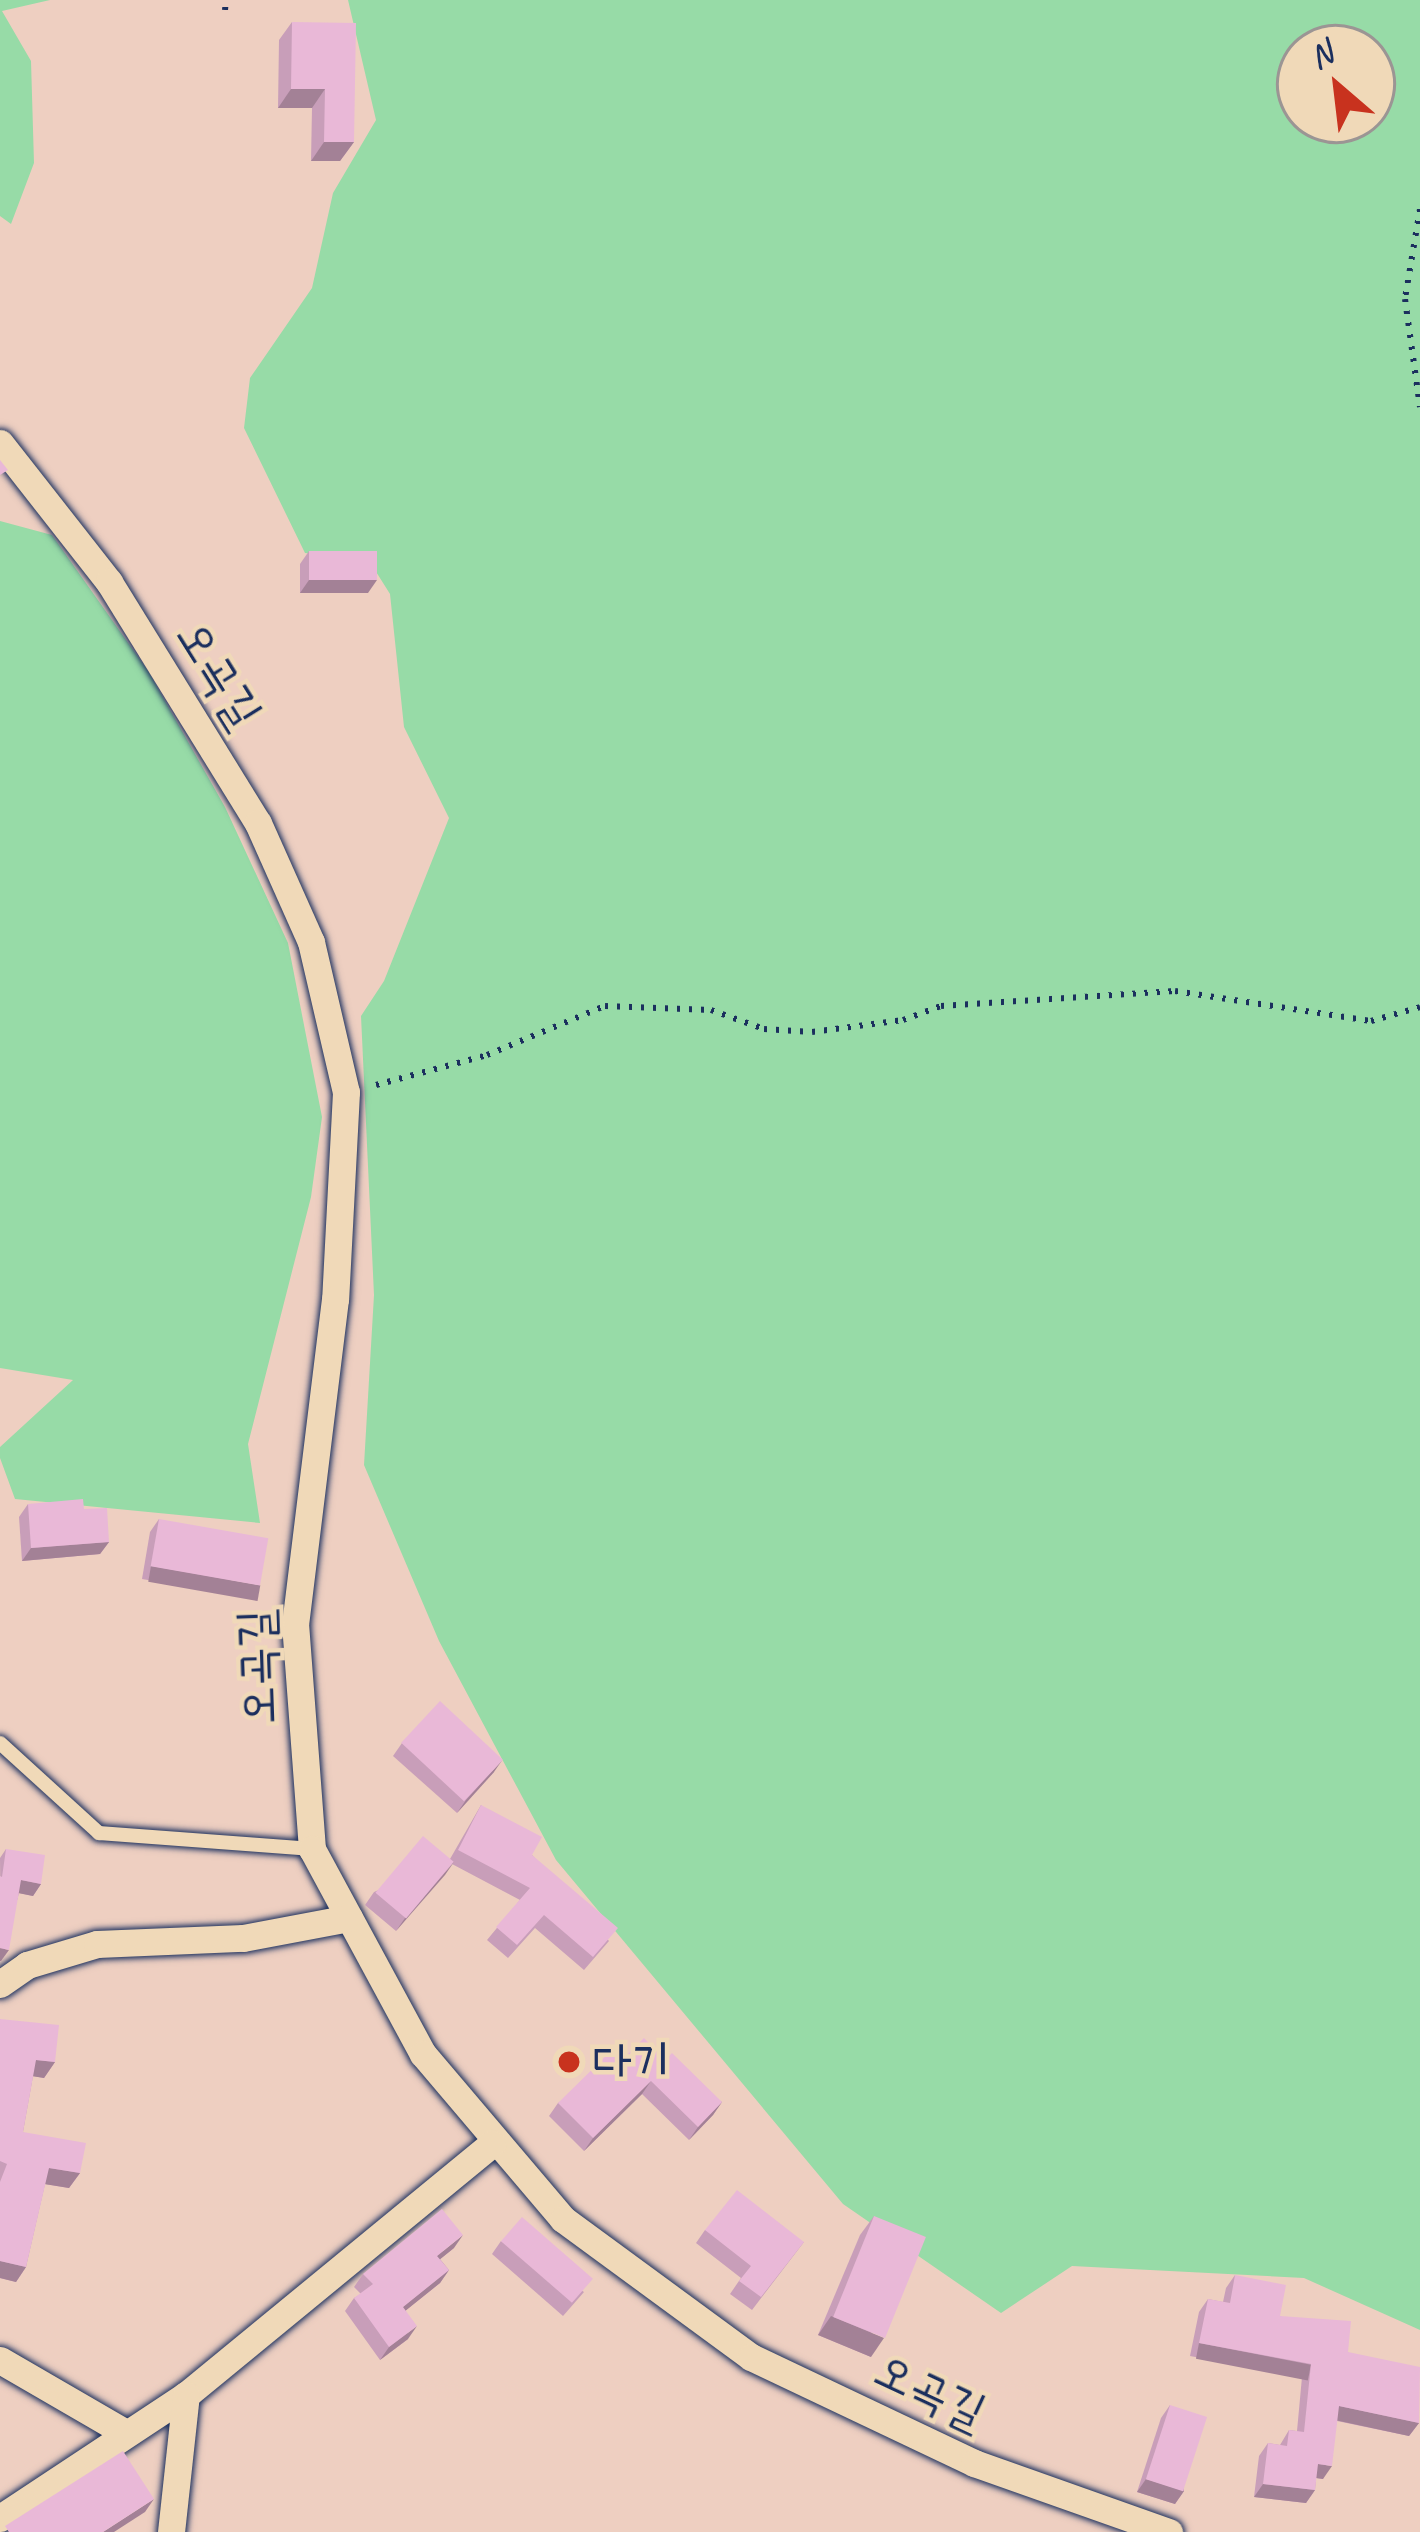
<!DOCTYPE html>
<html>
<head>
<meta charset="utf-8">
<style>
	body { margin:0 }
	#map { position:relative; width:1420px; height:2532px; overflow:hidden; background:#eecfc1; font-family:Caveat,"Poor Story",sans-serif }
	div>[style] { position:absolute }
	.green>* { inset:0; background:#97dba7 }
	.path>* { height:6px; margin-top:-3px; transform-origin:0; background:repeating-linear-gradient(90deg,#1b2f5e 0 3px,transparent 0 12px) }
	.roads { filter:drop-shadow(0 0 3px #1b2f5e) drop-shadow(0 0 3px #1b2f5e) }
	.service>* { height:14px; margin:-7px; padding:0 7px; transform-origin:7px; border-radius:7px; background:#f0d9b8 }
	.minor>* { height:27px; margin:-13.5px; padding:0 13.5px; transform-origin:13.5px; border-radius:13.5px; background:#f0d9b8 }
	.wall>* { inset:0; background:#c89eb9 }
	.shaded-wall>* { inset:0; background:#a38196; transform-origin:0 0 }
	.building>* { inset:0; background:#e9b8d7; transform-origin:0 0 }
	.dots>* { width:33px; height:33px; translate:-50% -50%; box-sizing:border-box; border:6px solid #f0d9b8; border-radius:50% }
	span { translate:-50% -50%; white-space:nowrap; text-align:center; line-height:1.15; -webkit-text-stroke:9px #f0d9b8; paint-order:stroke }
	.street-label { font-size:48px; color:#1b2f5e }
	.poi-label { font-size:48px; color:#1b2f5e }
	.left { translate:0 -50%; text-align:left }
	.north { position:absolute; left:1276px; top:24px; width:120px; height:120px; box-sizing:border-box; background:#f0d9b8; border:3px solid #9b9594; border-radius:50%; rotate:332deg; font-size:33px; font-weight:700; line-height:48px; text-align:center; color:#1b2f5e }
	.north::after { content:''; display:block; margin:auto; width:42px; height:54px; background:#c8321e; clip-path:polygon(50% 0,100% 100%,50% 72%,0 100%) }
</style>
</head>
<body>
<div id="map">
	<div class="green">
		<div style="clip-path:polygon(0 0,50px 0,2px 11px,31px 61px,34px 163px,11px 224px,0 216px)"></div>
		<div style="clip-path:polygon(evenodd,348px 0,1420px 0,1420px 2330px,1304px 2278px,1072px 2266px,1001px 2313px,843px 2204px,556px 1860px,439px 1641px,364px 1465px,374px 1295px,361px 1016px,384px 981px,449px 818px,404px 727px,390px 594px,368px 559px,305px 553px,244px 428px,250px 378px,312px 288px,333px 193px,376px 120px,348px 0,1300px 48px,1372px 48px,1372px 120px,1300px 120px,1300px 48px)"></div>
		<div style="clip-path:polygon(0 521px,52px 535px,148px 671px,225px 807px,288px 943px,322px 1117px,311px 1197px,248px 1444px,260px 1523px,15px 1499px,0 1458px,0 1447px,73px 1380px,0 1368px)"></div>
	</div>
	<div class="path">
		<div style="left:225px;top:10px;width:10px;rotate:-84deg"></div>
		<div style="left:1420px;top:209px;width:91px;rotate:99.5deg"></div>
		<div style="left:1405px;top:299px;width:109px;rotate:82.1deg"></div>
		<div style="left:376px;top:1085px;width:115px;rotate:-15.1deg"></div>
		<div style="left:487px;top:1055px;width:128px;rotate:-22.6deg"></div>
		<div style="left:605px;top:1006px;width:106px;rotate:2.2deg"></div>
		<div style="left:711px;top:1010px;width:56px;rotate:19.7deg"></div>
		<div style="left:764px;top:1029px;width:48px;rotate:3.6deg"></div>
		<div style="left:812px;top:1032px;width:92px;rotate:-7.5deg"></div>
		<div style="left:903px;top:1020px;width:40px;rotate:-20.2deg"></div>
		<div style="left:941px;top:1006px;width:234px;rotate:-3.7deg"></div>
		<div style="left:1175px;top:991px;width:198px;rotate:8.7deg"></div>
		<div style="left:1371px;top:1021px;width:51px;rotate:-15.9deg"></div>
	</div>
	<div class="roads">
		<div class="service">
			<div style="left:0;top:1743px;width:134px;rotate:42.3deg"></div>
			<div style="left:99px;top:1833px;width:214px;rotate:4.3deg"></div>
		</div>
		<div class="minor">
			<div style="left:0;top:443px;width:177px;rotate:51.9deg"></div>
			<div style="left:109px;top:582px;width:283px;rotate:58.3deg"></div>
			<div style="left:258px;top:823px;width:130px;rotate:66deg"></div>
			<div style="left:311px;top:942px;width:154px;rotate:76.9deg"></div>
			<div style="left:346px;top:1092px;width:207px;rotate:93deg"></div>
			<div style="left:335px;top:1299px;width:326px;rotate:97deg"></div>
			<div style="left:295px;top:1623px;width:227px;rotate:85.7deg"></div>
			<div style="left:312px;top:1849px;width:233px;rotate:61.6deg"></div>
			<div style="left:423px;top:2054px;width:216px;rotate:49.7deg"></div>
			<div style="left:563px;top:2219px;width:233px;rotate:36.3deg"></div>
			<div style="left:751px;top:2357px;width:247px;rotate:25.4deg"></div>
			<div style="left:974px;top:2463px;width:207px;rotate:19.5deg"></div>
			<div style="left:0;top:1984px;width:33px;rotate:-35deg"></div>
			<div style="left:27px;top:1965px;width:73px;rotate:-16.7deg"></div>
			<div style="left:97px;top:1944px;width:146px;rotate:-2.4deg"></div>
			<div style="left:243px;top:1938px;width:108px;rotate:-10.7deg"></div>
			<div style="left:0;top:2360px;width:146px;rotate:30.1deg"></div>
			<div style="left:0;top:2518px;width:223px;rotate:-33.5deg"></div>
			<div style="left:186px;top:2395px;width:396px;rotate:-39.4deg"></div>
			<div style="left:171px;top:2532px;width:138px;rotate:-83.8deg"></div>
		</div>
	</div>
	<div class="wall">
		<div style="clip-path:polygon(292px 22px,354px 142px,340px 161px,311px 161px,312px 108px,278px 108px,279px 40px)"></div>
		<div style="clip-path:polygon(309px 551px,368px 593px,300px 593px,300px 564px)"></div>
		<div style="clip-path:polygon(28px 1504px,84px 1509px,109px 1542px,100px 1554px,22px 1561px,19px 1517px)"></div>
		<div style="clip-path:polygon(159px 1519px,250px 1598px,142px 1579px,150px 1532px)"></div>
		<div style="clip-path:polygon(402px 1743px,494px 1772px,457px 1813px,393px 1756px)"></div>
		<div style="clip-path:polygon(481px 1805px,532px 1855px,609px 1941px,584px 1970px,535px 1928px,508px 1958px,487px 1940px,520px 1900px,452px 1864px,396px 1931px,365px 1905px,374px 1892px,450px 1859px)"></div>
		<div style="clip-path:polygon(6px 1849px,41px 1884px,33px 1896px,19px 1893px,1px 1961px,0 1858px)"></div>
		<div style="clip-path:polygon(0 2019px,55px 2062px,44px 2078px,33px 2076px,23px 2132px,80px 2173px,69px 2188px,45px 2184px,26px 2267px,16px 2282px,0 2278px)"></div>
		<div style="clip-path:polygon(624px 2058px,665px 2060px,722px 2102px,713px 2115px,689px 2140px,642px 2094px,584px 2151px,549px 2116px,558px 2103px)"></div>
		<div style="clip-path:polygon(874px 2216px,871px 2357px,818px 2335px,860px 2235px)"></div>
		<div style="clip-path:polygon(705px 2230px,804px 2242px,752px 2310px,730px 2294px,741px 2278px,696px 2243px)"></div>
		<div style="clip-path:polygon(501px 2241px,584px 2292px,563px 2316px,492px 2254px)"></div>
		<div style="clip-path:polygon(454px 2248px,440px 2259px,449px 2270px,440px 2283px,406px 2310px,408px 2339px,380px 2360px,345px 2311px,354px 2298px,361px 2294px,354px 2287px,363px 2274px)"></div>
		<div style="clip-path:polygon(1235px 2275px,1280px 2316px,1348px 2352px,1419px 2423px,1409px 2436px,1337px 2421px,1323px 2479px,1316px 2478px,1315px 2490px,1306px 2503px,1254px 2497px,1259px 2456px,1268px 2443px,1280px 2445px,1289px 2430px,1297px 2431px,1302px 2377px,1190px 2356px,1199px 2312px,1208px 2299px,1223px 2302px,1226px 2288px)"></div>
		<div style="clip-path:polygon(1170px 2405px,1184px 2491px,1175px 2504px,1137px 2492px,1161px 2418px)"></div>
	</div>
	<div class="shaded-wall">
		<div style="clip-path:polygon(291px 89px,325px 89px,312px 108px,278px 108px)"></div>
		<div style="clip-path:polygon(324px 142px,354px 142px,340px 161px,311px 161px)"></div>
		<div style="clip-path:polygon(309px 580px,377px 580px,368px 593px,300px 593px)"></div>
		<div style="clip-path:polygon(109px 1542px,100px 1554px,22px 1561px,31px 1548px)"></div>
		<div style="left:151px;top:1566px;width:111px;height:16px;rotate:10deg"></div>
		<div style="clip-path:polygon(503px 1759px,494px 1772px,457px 1813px,466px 1800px)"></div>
		<div style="clip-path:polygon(454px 1862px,445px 1875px,396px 1931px,405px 1918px)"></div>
		<div style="clip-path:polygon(21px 1880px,41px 1884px,33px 1896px,13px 1892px)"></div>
		<div style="clip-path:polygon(0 1948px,9px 1950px,1px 1961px,0 1961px)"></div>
		<div style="clip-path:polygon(36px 2060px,55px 2062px,44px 2078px,25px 2075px)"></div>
		<div style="clip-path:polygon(651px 2081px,642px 2094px,584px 2151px,593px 2138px)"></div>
		<div style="clip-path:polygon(722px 2102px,713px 2115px,689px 2140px,698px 2127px)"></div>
		<div style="clip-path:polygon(49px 2168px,80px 2173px,69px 2188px,38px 2183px)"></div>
		<div style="clip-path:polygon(463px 2235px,454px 2248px,428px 2269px,437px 2256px)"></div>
		<div style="clip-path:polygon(0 2261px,26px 2267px,16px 2282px,0 2278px)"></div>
		<div style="clip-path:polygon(449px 2270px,440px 2283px,394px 2320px,403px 2307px)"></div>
		<div style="clip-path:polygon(831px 2316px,884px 2338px,871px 2357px,818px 2335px)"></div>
		<div style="clip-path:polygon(417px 2326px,408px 2339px,380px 2360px,389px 2347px)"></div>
		<div style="left:1199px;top:2343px;width:114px;height:16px;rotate:11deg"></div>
		<div style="clip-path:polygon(1339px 2406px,1419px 2423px,1409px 2436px,1330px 2419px)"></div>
		<div style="clip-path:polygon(1318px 2464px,1332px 2466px,1323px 2479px,1309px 2477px)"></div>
		<div style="clip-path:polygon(1146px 2479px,1184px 2491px,1175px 2504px,1137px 2492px)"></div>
		<div style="clip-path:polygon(1263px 2484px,1315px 2490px,1306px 2503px,1254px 2497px)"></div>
		<div style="clip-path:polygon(154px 2499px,145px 2512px,114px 2532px,103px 2532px)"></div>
	</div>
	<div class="building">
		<div style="clip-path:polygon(292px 22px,356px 23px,354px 142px,324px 142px,325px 89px,291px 89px)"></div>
		<div style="clip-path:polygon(0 460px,8px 470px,0 475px)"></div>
		<div style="left:309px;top:551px;width:68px;height:29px"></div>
		<div style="clip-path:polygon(83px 1499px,84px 1509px,107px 1508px,109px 1542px,31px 1548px,28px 1504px)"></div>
		<div style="left:159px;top:1519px;width:111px;height:48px;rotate:10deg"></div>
		<div style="left:440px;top:1701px;width:86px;height:57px;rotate:43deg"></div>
		<div style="clip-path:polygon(481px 1805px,542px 1837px,532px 1855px,618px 1928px,593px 1957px,544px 1915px,517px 1945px,496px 1927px,530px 1888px,458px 1850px)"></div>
		<div style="left:423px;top:1836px;width:40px;height:74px;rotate:40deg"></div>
		<div style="clip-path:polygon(6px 1849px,45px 1855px,41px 1884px,21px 1880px,9px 1950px,0 1948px,0 1876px,2px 1877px)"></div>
		<div style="clip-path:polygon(0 2019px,59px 2025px,55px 2062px,36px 2060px,23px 2132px,86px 2143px,80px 2173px,49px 2168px,26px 2267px,0 2261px,0 2182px,7px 2164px,0 2161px)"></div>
		<div style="clip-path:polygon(644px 2038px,665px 2060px,672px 2053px,722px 2102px,698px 2127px,651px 2081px,593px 2138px,558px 2103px,614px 2048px,624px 2058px)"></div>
		<div style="clip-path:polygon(737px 2190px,804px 2242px,761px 2297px,739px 2281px,751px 2266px,705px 2230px)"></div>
		<div style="clip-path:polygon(442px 2209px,463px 2235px,437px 2256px,449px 2270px,403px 2307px,417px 2326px,389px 2347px,354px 2298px,373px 2284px,363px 2274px)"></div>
		<div style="left:874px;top:2216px;width:56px;height:109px;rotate:22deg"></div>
		<div style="left:522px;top:2217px;width:94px;height:32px;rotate:41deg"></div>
		<div style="clip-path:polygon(1235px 2275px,1286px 2285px,1280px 2316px,1351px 2321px,1348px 2352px,1420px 2367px,1419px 2423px,1339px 2406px,1332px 2466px,1318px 2464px,1315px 2490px,1263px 2484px,1268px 2443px,1287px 2446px,1289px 2430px,1304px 2432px,1311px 2364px,1199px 2343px,1208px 2299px,1230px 2303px)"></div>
		<div style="left:1170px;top:2405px;width:39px;height:78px;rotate:18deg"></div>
		<div style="clip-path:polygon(123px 2451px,154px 2499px,103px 2532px,9px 2532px,5px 2526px)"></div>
	</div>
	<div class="dots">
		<div style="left:569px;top:2062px;background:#c8321e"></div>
	</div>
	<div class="street-label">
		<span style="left:219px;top:674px;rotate:58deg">오곡길</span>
		<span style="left:257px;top:1667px;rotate:-92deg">오곡길</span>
		<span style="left:930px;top:2391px;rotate:25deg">오곡길</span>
	</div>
	<div class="poi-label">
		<span class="left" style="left:593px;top:2062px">다기</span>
	</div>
	<div class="north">N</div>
</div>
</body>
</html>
